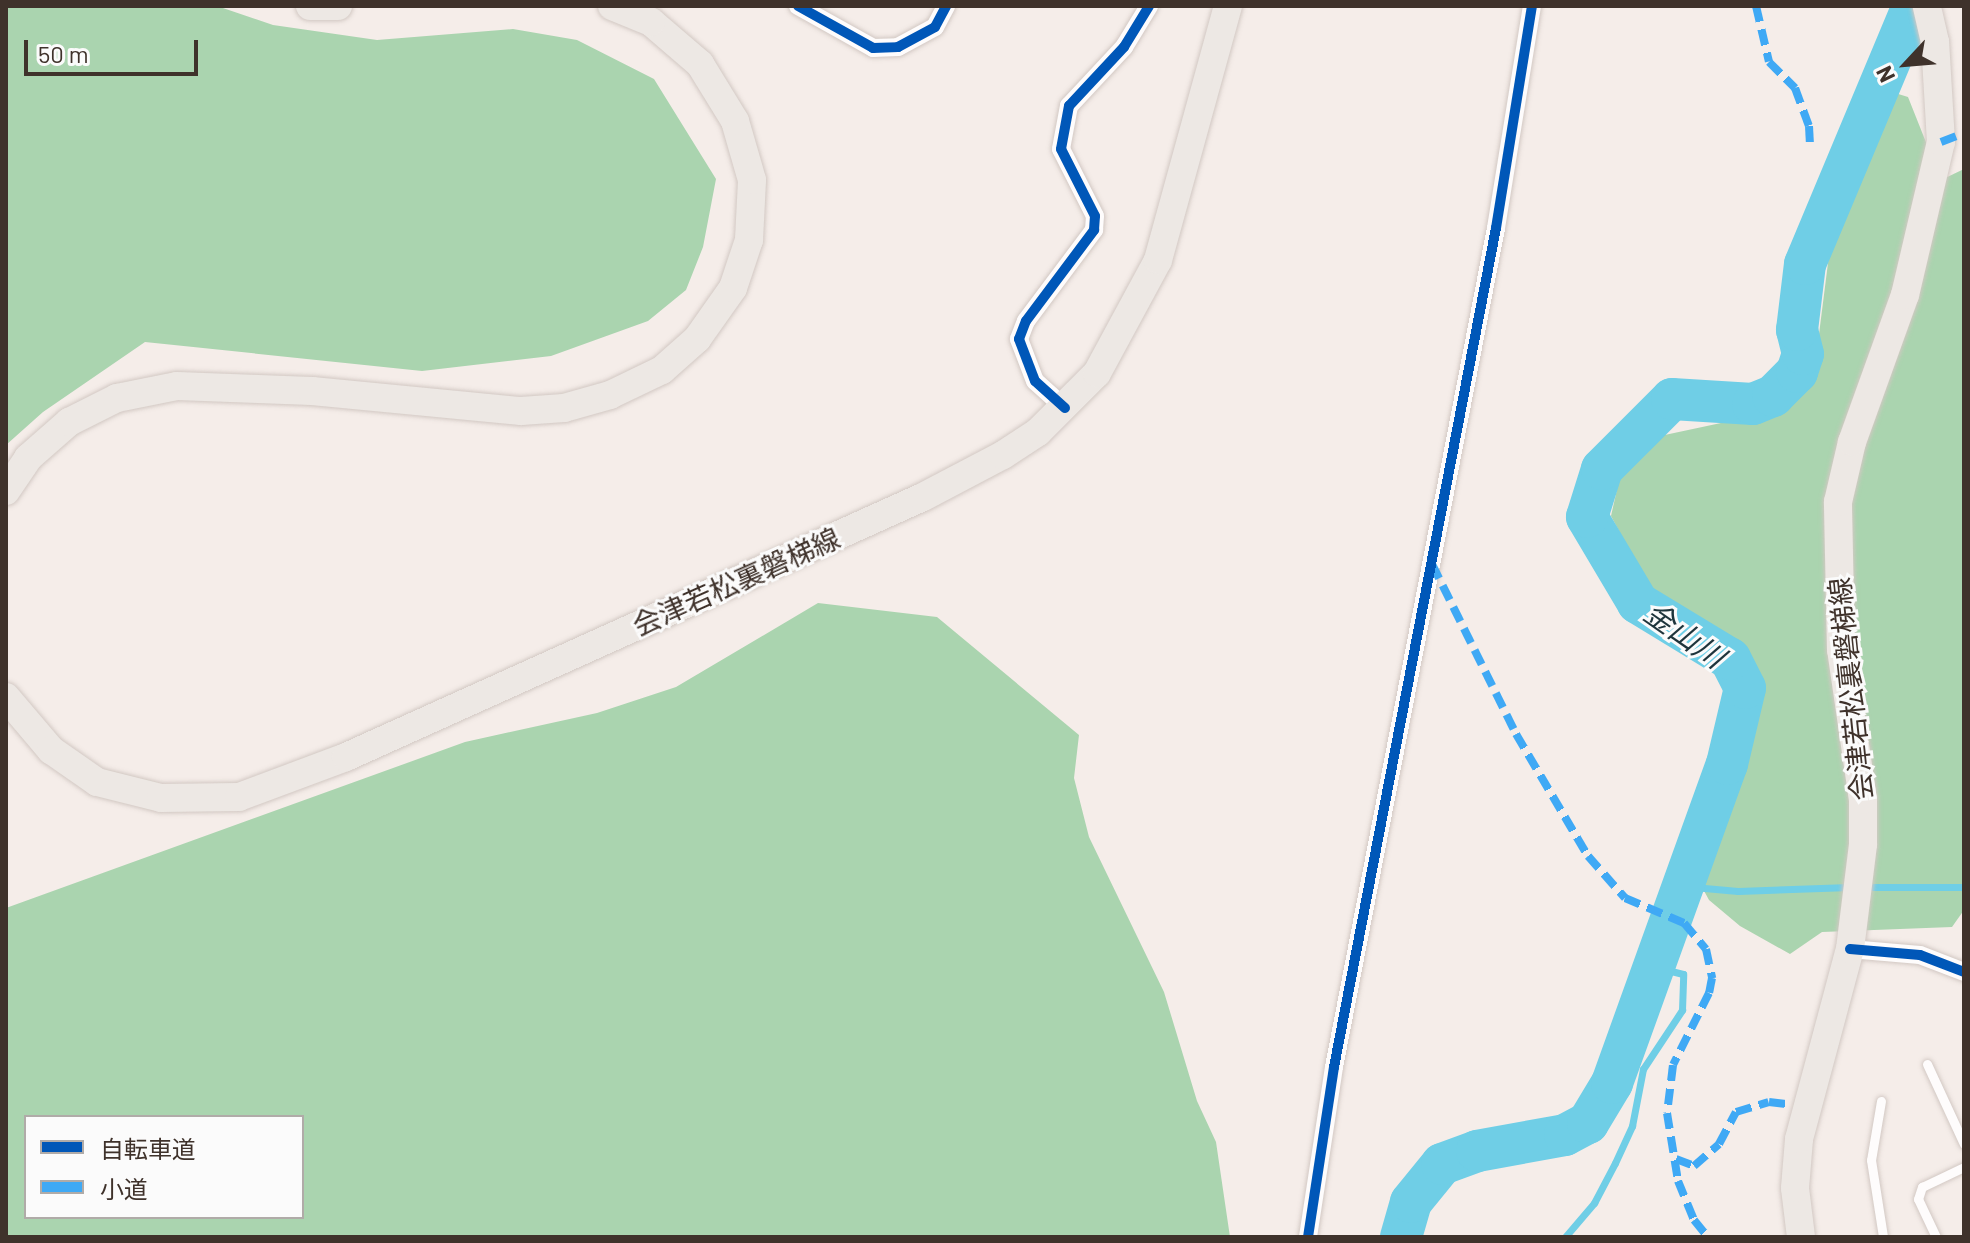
<!DOCTYPE html>
<html>
<head>
<meta charset="utf-8">
<style>
	body { margin:0 }
	#map { position:relative; width:1970px; height:1243px; overflow:hidden; background:#f5ede9; font-family:Barlow,"Noto Sans JP",sans-serif }
	div>[style] { position:absolute }
	.forest>* { inset:0; background:#aad4af }
	.stream>* { height:7px; margin:-3.5px; padding:0 3.5px; transform-origin:3.5px; border-radius:3.5px; background:#6fcee6 }
	.river>* { height:42px; margin:-21px; padding:0 21px; transform-origin:21px; border-radius:21px; background:#6fcee6 }
	.roads { filter:drop-shadow(0 0 2px #d2c8c3) drop-shadow(0 0 2px #d2c8c3) }
	.service>* { height:9px; margin:-4.5px; padding:0 4.5px; transform-origin:4.5px; border-radius:4.5px; background:#fefcfc }
	.minor>* { height:18px; margin:-9px; padding:0 9px; transform-origin:9px; border-radius:9px; background:#fefcfc }
	.primary>* { height:28px; margin:-14px; padding:0 14px; transform-origin:14px; border-radius:14px; background:#ede8e4 }
	.quiet>* { height:8px; margin-top:-4px; transform-origin:0; background:repeating-linear-gradient(90deg,#3fa9f5 0 16px,transparent 0 24px) }
	.cycleway>* { height:10px; margin:-5px; padding:0 5px; transform-origin:5px; border-radius:5px; background:#0057b8 }
	span { translate:-50% -50%; white-space:nowrap; text-align:center; line-height:1.15; -webkit-text-stroke:6px #fbfbfb; paint-order:stroke }
	.street-label { font-size:28px; color:#3f322b }
	.water-label { font-size:30px; color:#1e353c; font-style:italic }
	.frame { position:absolute; inset:0; border:8px solid #3f322b; pointer-events:none }
	.legend { position:absolute; left:24px; top:1115px; width:280px; height:104px; box-sizing:border-box; background:#fbfbfb; border:2px solid #b0aba8; margin:0; padding:10px 14px; list-style:none; font-size:24px; color:#3f322b }
	.legend li { display:flex; align-items:center; gap:16px; height:40px }
	.legend b { width:40px; border:2px solid #b0aba8 }
	.north { position:absolute; left:1866px; top:24px; width:80px; height:80px; -webkit-text-stroke:6px #fbfbfb; paint-order:stroke; rotate:244deg; font-size:22px; font-weight:700; line-height:32px; text-align:center; color:#3f322b }
	.north::after { content:''; display:block; margin:auto; width:28px; height:36px; background:#3f322b; clip-path:polygon(50% 0,100% 100%,50% 72%,0 100%) }
	.scale { position:absolute; left:24px; top:40px; width:174px; height:36px; box-sizing:border-box; border:4px solid #3f322b; border-top:0; padding-left:10px; font-size:24px; line-height:28px; white-space:nowrap; color:#3f322b; -webkit-text-stroke:6px #fbfbfb; paint-order:stroke }
</style>
</head>
<body>
<div id="map">
	<div class="forest">
		<div style="clip-path:polygon(6px 6px,217px 6px,273px 25px,377px 40px,513px 29px,577px 40px,654px 79px,716px 179px,703px 247px,686px 290px,648px 321px,551px 356px,422px 371px,145px 342px,43px 412px,6px 445px)"></div>
		<div style="clip-path:polygon(1895px 93px,1908px 97px,1941px 180px,1964px 169px,1964px 910px,1952px 927px,1822px 932px,1790px 954px,1740px 926px,1709px 900px,1697px 878px,1704px 837px,1746px 734px,1740px 669px,1719px 634px,1666px 612px,1652px 599px,1626px 566px,1625px 542px,1611px 516px,1620px 476px,1660px 436px,1735px 420px,1789px 395px,1818px 342px,1847px 113px,1865px 95px)"></div>
		<div style="clip-path:polygon(evenodd,818px 603px,937px 617px,1079px 735px,1074px 778px,1089px 837px,1164px 992px,1197px 1101px,1216px 1142px,1230px 1237px,6px 1237px,6px 908px,465px 742px,597px 713px,676px 687px,818px 603px,26px 1117px,302px 1117px,302px 1217px,26px 1217px,26px 1117px)"></div>
	</div>
	<div class="stream">
		<div style="left:1682px;top:886px;width:56px;rotate:5.1deg"></div>
		<div style="left:1738px;top:891px;width:112px;rotate:-2deg"></div>
		<div style="left:1862px;top:887px;width:102px"></div>
		<div style="left:1565px;top:1237px;width:45px;rotate:-49.5deg"></div>
		<div style="left:1594px;top:1203px;width:45px;rotate:-62.3deg"></div>
		<div style="left:1615px;top:1163px;width:41px;rotate:-65.3deg"></div>
		<div style="left:1632px;top:1126px;width:58px;rotate:-79.1deg"></div>
		<div style="left:1643px;top:1069px;width:71px;rotate:-56.5deg"></div>
		<div style="left:1682px;top:1010px;width:36px;rotate:-88deg"></div>
		<div style="left:1683px;top:974px;width:33px;rotate:-166deg"></div>
	</div>
	<div class="river">
		<div style="left:1401px;top:1237px;width:36px;rotate:-74deg"></div>
		<div style="left:1411px;top:1202px;width:49px;rotate:-50.8deg"></div>
		<div style="left:1442px;top:1164px;width:37px;rotate:-20deg"></div>
		<div style="left:1477px;top:1151px;width:89px;rotate:-10.3deg"></div>
		<div style="left:1565px;top:1135px;width:26px;rotate:-28deg"></div>
		<div style="left:1588px;top:1123px;width:47px;rotate:-59deg"></div>
		<div style="left:1612px;top:1083px;width:339px;rotate:-70.2deg"></div>
		<div style="left:1727px;top:764px;width:78px;rotate:-76.7deg"></div>
		<div style="left:1745px;top:688px;width:33px;rotate:-117deg"></div>
		<div style="left:1730px;top:659px;width:108px;rotate:-148.7deg"></div>
		<div style="left:1638px;top:603px;width:100px;rotate:-120.7deg"></div>
		<div style="left:1587px;top:517px;width:50px;rotate:-72.6deg"></div>
		<div style="left:1602px;top:469px;width:99px;rotate:-45deg"></div>
		<div style="left:1672px;top:399px;width:81px;rotate:3.5deg"></div>
		<div style="left:1753px;top:404px;width:22px;rotate:-22deg"></div>
		<div style="left:1773px;top:396px;width:34px;rotate:-45deg"></div>
		<div style="left:1797px;top:372px;width:19px;rotate:-72deg"></div>
		<div style="left:1803px;top:354px;width:25px;rotate:-104deg"></div>
		<div style="left:1797px;top:330px;width:66px;rotate:-83.1deg"></div>
		<div style="left:1805px;top:264px;width:280px;rotate:-67.3deg"></div>
	</div>
	<div class="roads">
		<div class="service">
			<div style="left:1927px;top:1064px;width:88px;rotate:65.2deg"></div>
			<div style="left:1881px;top:1101px;width:60px;rotate:99.6deg"></div>
			<div style="left:1871px;top:1160px;width:78px;rotate:81.1deg"></div>
			<div style="left:1936px;top:1237px;width:42px;rotate:-115.3deg"></div>
			<div style="left:1918px;top:1199px;width:13px;rotate:-72deg"></div>
			<div style="left:1922px;top:1187px;width:47px;rotate:-25.5deg"></div>
		</div>
		<div class="minor">
			<div style="left:798px;top:6px;width:86px;rotate:29.2deg"></div>
			<div style="left:873px;top:48px;width:25px;rotate:-2deg"></div>
			<div style="left:898px;top:47px;width:42px;rotate:-28.4deg"></div>
			<div style="left:935px;top:27px;width:24px;rotate:-62deg"></div>
			<div style="left:1065px;top:408px;width:40px;rotate:-138deg"></div>
			<div style="left:1035px;top:381px;width:45px;rotate:-110.9deg"></div>
			<div style="left:1019px;top:339px;width:19px;rotate:-69deg"></div>
			<div style="left:1026px;top:321px;width:114px;rotate:-53.2deg"></div>
			<div style="left:1094px;top:230px;width:14px;rotate:-86deg"></div>
			<div style="left:1095px;top:216px;width:75px;rotate:-116.9deg"></div>
			<div style="left:1061px;top:149px;width:44px;rotate:-79.5deg"></div>
			<div style="left:1069px;top:106px;width:81px;rotate:-47deg"></div>
			<div style="left:1124px;top:47px;width:48px;rotate:-58.6deg"></div>
			<div style="left:1850px;top:949px;width:70px;rotate:4.9deg"></div>
			<div style="left:1920px;top:955px;width:47px;rotate:21.1deg"></div>
			<div style="left:1308px;top:1237px;width:172px;rotate:-81.3deg"></div>
			<div style="left:1334px;top:1067px;width:854px;rotate:-79.07deg"></div>
			<div style="left:1496px;top:228px;width:225px;rotate:-80.8deg"></div>
		</div>
		<div class="primary">
			<div style="left:310px;top:6px;width:28px"></div>
			<div style="left:6px;top:491px;width:40px;rotate:-56deg"></div>
			<div style="left:28px;top:458px;width:55px;rotate:-41.3deg"></div>
			<div style="left:69px;top:422px;width:54px;rotate:-26.6deg"></div>
			<div style="left:117px;top:398px;width:61px;rotate:-11.3deg"></div>
			<div style="left:177px;top:386px;width:135px;rotate:2.1deg"></div>
			<div style="left:312px;top:391px;width:210px;rotate:5.5deg"></div>
			<div style="left:521px;top:411px;width:43px;rotate:-4deg"></div>
			<div style="left:564px;top:408px;width:48px;rotate:-15.8deg"></div>
			<div style="left:610px;top:395px;width:58px;rotate:-25.7deg"></div>
			<div style="left:662px;top:370px;width:47px;rotate:-41.5deg"></div>
			<div style="left:697px;top:339px;width:62px;rotate:-54.8deg"></div>
			<div style="left:733px;top:288px;width:51px;rotate:-71.6deg"></div>
			<div style="left:749px;top:240px;width:60px;rotate:-87.1deg"></div>
			<div style="left:752px;top:180px;width:61px;rotate:-106.1deg"></div>
			<div style="left:735px;top:121px;width:67px;rotate:-121.6deg"></div>
			<div style="left:700px;top:64px;width:65px;rotate:-139.4deg"></div>
			<div style="left:651px;top:22px;width:42px;rotate:-157.7deg"></div>
			<div style="left:6px;top:697px;width:70px;rotate:49.7deg"></div>
			<div style="left:51px;top:750px;width:56px;rotate:34.8deg"></div>
			<div style="left:97px;top:782px;width:66px;rotate:14deg"></div>
			<div style="left:161px;top:798px;width:78px;rotate:-0.7deg"></div>
			<div style="left:239px;top:797px;width:114px;rotate:-20.5deg"></div>
			<div style="left:346px;top:757px;width:633px;rotate:-24.26deg"></div>
			<div style="left:923px;top:497px;width:90px;rotate:-27.7deg"></div>
			<div style="left:1003px;top:455px;width:42px;rotate:-33.3deg"></div>
			<div style="left:1038px;top:432px;width:83px;rotate:-45deg"></div>
			<div style="left:1097px;top:373px;width:128px;rotate:-61.6deg"></div>
			<div style="left:1158px;top:260px;width:263px;rotate:-74.6deg"></div>
			<div style="left:1801px;top:1237px;width:49px;rotate:-97deg"></div>
			<div style="left:1795px;top:1188px;width:49px;rotate:-85.3deg"></div>
			<div style="left:1799px;top:1139px;width:197px;rotate:-75deg"></div>
			<div style="left:1850px;top:949px;width:106px;rotate:-82.9deg"></div>
			<div style="left:1863px;top:844px;width:44px;rotate:-90deg"></div>
			<div style="left:1863px;top:800px;width:152px;rotate:-98.3deg"></div>
			<div style="left:1841px;top:650px;width:148px;rotate:-91.2deg"></div>
			<div style="left:1838px;top:502px;width:62px;rotate:-76.9deg"></div>
			<div style="left:1852px;top:442px;width:156px;rotate:-70.2deg"></div>
			<div style="left:1905px;top:295px;width:157px;rotate:-76.8deg"></div>
			<div style="left:1941px;top:142px;width:100px;rotate:-93.4deg"></div>
			<div style="left:1935px;top:42px;width:37px;rotate:-103deg"></div>
		</div>
	</div>
	<div class="quiet">
		<div style="left:1756px;top:6px;width:57px;rotate:76.9deg"></div>
		<div style="left:1769px;top:62px;width:37px;rotate:45deg"></div>
		<div style="left:1795px;top:88px;width:40px;rotate:69.8deg"></div>
		<div style="left:1809px;top:126px;width:22px;rotate:87deg"></div>
		<div style="left:1941px;top:142px;width:25px;rotate:-21deg"></div>
		<div style="left:1432px;top:564px;width:190px;rotate:63.7deg"></div>
		<div style="left:1516px;top:734px;width:142px;rotate:59.5deg"></div>
		<div style="left:1588px;top:856px;width:56px;rotate:48.6deg"></div>
		<div style="left:1625px;top:898px;width:64px;rotate:23deg"></div>
		<div style="left:1684px;top:923px;width:34px;rotate:50deg"></div>
		<div style="left:1706px;top:949px;width:30px;rotate:78deg"></div>
		<div style="left:1712px;top:978px;width:15px;rotate:101deg"></div>
		<div style="left:1709px;top:993px;width:80px;rotate:116.6deg"></div>
		<div style="left:1673px;top:1065px;width:48px;rotate:97.1deg"></div>
		<div style="left:1667px;top:1113px;width:69px;rotate:80.8deg"></div>
		<div style="left:1678px;top:1181px;width:42px;rotate:67.7deg"></div>
		<div style="left:1694px;top:1220px;width:22px;rotate:51deg"></div>
		<div style="left:1676px;top:1159px;width:19px;rotate:21deg"></div>
		<div style="left:1694px;top:1166px;width:33px;rotate:-41deg"></div>
		<div style="left:1719px;top:1144px;width:36px;rotate:-62deg"></div>
		<div style="left:1736px;top:1112px;width:34px;rotate:-17deg"></div>
		<div style="left:1769px;top:1102px;width:17px;rotate:7deg"></div>
	</div>
	<div class="cycleway">
		<div style="left:798px;top:6px;width:86px;rotate:29.2deg"></div>
		<div style="left:873px;top:48px;width:25px;rotate:-2deg"></div>
		<div style="left:898px;top:47px;width:42px;rotate:-28.4deg"></div>
		<div style="left:935px;top:27px;width:24px;rotate:-62deg"></div>
		<div style="left:1065px;top:408px;width:40px;rotate:-138deg"></div>
		<div style="left:1035px;top:381px;width:45px;rotate:-110.9deg"></div>
		<div style="left:1019px;top:339px;width:19px;rotate:-69deg"></div>
		<div style="left:1026px;top:321px;width:114px;rotate:-53.2deg"></div>
		<div style="left:1094px;top:230px;width:14px;rotate:-86deg"></div>
		<div style="left:1095px;top:216px;width:75px;rotate:-116.9deg"></div>
		<div style="left:1061px;top:149px;width:44px;rotate:-79.5deg"></div>
		<div style="left:1069px;top:106px;width:81px;rotate:-47deg"></div>
		<div style="left:1124px;top:47px;width:48px;rotate:-58.6deg"></div>
		<div style="left:1850px;top:949px;width:70px;rotate:4.9deg"></div>
		<div style="left:1920px;top:955px;width:47px;rotate:21.1deg"></div>
		<div style="left:1308px;top:1237px;width:172px;rotate:-81.3deg"></div>
		<div style="left:1334px;top:1067px;width:854px;rotate:-79.07deg"></div>
		<div style="left:1496px;top:228px;width:225px;rotate:-80.8deg"></div>
	</div>
	<div class="street-label">
		<span style="left:736px;top:581px;rotate:-24deg">会津若松裏磐梯線</span>
		<span style="left:1850px;top:689px;rotate:-96deg">会津若松裏磐梯線</span>
	</div>
	<div class="water-label">
		<span style="left:1685px;top:634px;rotate:35deg">金山川</span>
	</div>
	<div class="frame"></div>
	<ul class="legend">
	<li><b style="height:10px;background:#0057b8"></b>自転車道</li>
	<li><b style="height:10px;background:#3fa9f5"></b>小道</li>
	</ul>
	<div class="north">N</div>
	<div class="scale">50 m</div>
</div>
</body>
</html>
